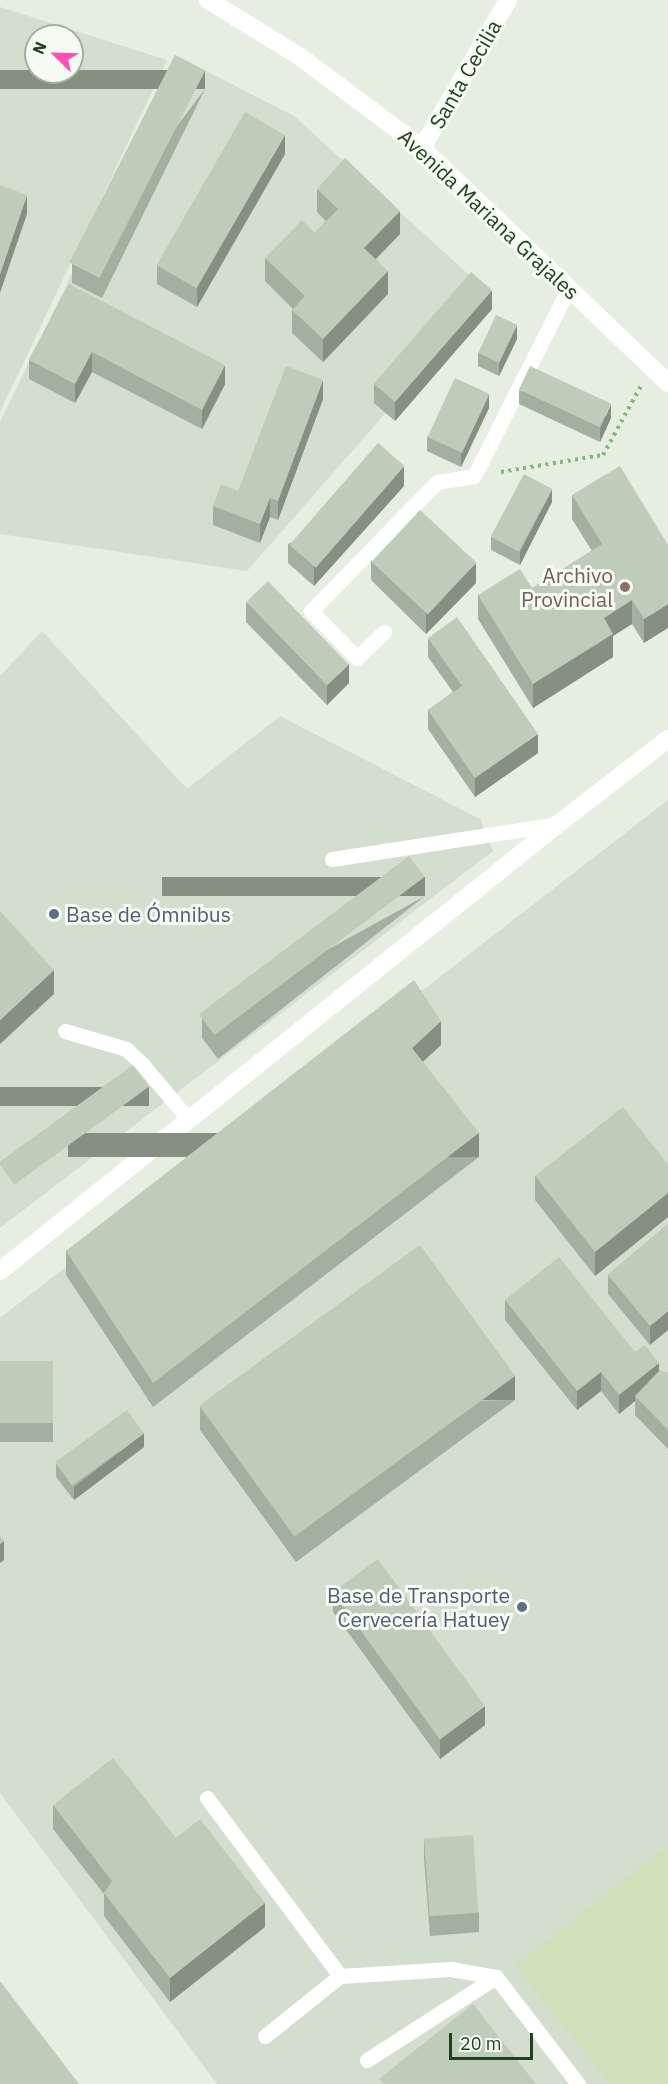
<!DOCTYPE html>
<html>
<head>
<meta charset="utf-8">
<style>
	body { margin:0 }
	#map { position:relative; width:668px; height:2084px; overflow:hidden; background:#e5eee1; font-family:"IBM Plex Sans",sans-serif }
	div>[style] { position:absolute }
	.built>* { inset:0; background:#d3decf }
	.green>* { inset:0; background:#cfe1b8 }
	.path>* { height:4px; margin-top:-2px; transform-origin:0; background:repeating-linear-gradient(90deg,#86b57e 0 3px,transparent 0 7.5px) }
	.service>* { height:15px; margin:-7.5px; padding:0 7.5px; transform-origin:7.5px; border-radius:7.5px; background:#fff }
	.minor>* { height:18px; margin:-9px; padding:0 9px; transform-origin:9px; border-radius:9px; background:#fff }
	.tertiary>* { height:18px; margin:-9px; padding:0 9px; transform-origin:9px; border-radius:9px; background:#fff }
	.wall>* { inset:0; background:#a3af9f; transform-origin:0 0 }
	.shaded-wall>* { inset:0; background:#858f82; transform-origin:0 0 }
	.building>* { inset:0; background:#beccb9; transform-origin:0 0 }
	.dots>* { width:16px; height:16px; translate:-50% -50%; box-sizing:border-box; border:3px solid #f5faf2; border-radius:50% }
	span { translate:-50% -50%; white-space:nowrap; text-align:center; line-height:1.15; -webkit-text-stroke:6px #f5faf2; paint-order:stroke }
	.street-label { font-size:21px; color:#22411f }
	.education-label { font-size:21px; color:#785e54 }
	.right { translate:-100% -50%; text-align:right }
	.service-label { font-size:21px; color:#4e5e75 }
	.left { translate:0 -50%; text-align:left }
	.north { position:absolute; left:24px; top:24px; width:60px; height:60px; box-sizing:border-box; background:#f5faf2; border:2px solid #a1b09e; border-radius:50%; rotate:293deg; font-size:16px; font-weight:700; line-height:24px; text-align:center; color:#22411f }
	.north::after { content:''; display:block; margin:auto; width:21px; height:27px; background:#ff4eb4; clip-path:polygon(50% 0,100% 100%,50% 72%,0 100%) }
	.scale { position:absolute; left:449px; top:2033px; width:84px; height:27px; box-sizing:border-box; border:3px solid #22411f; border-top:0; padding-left:8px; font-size:18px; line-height:21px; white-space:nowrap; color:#22411f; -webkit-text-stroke:4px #f5faf2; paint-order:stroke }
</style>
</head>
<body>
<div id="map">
	<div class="built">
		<div style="clip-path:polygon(evenodd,0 7px,167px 60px,0 412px,0 7px,36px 36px,72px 36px,72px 72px,36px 72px,36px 36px)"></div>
		<div style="clip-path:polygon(177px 56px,294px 116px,490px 294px,247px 571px,0 534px,0 422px)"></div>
		<div style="clip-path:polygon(42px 631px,187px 789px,280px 716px,480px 819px,493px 851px,0 1228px,0 676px)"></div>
		<div style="clip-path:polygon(668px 800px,668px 2084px,217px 2084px,0 1793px,0 1318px)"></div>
	</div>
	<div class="green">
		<div style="clip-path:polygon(668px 1845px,668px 2084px,610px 2084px,515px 1966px)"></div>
	</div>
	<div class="path">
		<div style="left:501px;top:472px;width:103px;rotate:-9.5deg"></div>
		<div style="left:603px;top:455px;width:79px;rotate:-61.2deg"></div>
	</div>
	<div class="service">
		<div style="left:384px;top:632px;width:37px;rotate:136deg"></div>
		<div style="left:357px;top:658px;width:66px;rotate:-134.4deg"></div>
		<div style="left:311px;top:611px;width:180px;rotate:-45.7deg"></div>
		<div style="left:437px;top:482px;width:37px;rotate:-9deg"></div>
		<div style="left:474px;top:476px;width:211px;rotate:-63.2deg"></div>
		<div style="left:332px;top:859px;width:229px;rotate:-8.8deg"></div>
		<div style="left:65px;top:1031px;width:64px;rotate:16.4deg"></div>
		<div style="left:126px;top:1049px;width:22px;rotate:43deg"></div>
		<div style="left:142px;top:1064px;width:73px;rotate:50deg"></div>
		<div style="left:207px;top:1798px;width:222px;rotate:53.2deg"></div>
		<div style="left:265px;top:2036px;width:96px;rotate:-38.7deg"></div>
		<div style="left:340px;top:1976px;width:111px;rotate:-3.6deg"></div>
		<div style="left:451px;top:1969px;width:46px;rotate:10.1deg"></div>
		<div style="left:367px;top:2060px;width:153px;rotate:-32.8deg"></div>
		<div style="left:496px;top:1977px;width:135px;rotate:52.5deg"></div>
	</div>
	<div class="minor">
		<div style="left:422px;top:148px;width:171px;rotate:-59.8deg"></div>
		<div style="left:0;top:1271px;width:715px;rotate:-38.7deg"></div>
		<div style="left:558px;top:824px;width:139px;rotate:-37.7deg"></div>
	</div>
	<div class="tertiary">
		<div style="left:208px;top:0;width:107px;rotate:31.6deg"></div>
		<div style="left:299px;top:56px;width:154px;rotate:36.8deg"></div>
		<div style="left:422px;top:148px;width:340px;rotate:43.7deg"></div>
	</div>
	<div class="wall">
		<div style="clip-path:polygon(205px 89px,102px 298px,72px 283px,72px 264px)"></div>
		<div style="clip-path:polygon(285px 154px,197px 307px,157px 284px,157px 265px)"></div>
		<div style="clip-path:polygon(317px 189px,400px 234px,376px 259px,388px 294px,323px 362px,292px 333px,292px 310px,293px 309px,265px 281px,265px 258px,315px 233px,326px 221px,317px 212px)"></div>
		<div style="clip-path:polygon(69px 284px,225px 384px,202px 429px,92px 372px,75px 403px,29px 379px,29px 360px)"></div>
		<div style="clip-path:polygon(492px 309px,395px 421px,374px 403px,374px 384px)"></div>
		<div style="clip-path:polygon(517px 339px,499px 376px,478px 366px,478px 353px)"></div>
		<div style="clip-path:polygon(519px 390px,611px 418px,600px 442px,519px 404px)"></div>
		<div style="clip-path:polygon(323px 399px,278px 520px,270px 517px,260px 543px,213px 525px,213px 506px,238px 491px)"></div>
		<div style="clip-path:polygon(489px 408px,461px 467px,427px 451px,427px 437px)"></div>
		<div style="clip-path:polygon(404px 486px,314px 586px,288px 563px,288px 544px)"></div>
		<div style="clip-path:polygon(572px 495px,668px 545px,644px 643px,632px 624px,613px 636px,613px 657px,533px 708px,478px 619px,478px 595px,532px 588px,592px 551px,572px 519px)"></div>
		<div style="clip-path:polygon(552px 502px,520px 565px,491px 550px,491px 537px)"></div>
		<div style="clip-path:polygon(371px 561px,476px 583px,426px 634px,371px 580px)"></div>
		<div style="clip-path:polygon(246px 602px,349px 683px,327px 705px,246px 622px)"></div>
		<div style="clip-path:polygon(428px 638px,538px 753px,475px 797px,428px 729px,428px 710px,453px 692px,428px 657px)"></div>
		<div style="clip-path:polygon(425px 896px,218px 1059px,202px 1038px,202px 1019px)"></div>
		<div style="clip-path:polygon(441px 1045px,423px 1062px,479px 1157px,153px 1407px,66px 1275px,66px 1251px)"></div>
		<div style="clip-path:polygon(668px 1165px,668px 1217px,595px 1276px,535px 1200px,535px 1176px)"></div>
		<div style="clip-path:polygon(668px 1224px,650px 1345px,608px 1294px,608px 1275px)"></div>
		<div style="clip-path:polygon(505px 1300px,659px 1371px,667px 1373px,668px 1372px,668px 1449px,635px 1415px,635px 1401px,619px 1414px,601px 1391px,577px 1410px,505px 1320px)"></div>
		<div style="left:0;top:1361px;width:53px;height:81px"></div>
		<div style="clip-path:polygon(515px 1400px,296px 1562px,200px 1430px,200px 1407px)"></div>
		<div style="clip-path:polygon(144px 1447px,74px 1500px,56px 1477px,56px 1464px)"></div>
		<div style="clip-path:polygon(333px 1593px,485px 1725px,440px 1759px,333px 1612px)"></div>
		<div style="clip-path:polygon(53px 1805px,176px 1838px,265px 1927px,170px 2002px,104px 1916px,104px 1894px,53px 1829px)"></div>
		<div style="clip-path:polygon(424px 1839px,479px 1913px,479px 1932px,430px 1936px,424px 1858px)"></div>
	</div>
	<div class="shaded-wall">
		<div style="left:205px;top:70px;width:19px;height:233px;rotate:90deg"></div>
		<div style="clip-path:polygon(285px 135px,285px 154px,197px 307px,197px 288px)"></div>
		<div style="clip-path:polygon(27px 195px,27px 214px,0 293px,0 274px)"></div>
		<div style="clip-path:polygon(400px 211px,400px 234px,364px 271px,364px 248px)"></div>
		<div style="clip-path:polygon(388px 271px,388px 294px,323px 362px,323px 339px)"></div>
		<div style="clip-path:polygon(492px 290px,492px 309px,395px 421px,395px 402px)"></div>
		<div style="clip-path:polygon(517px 325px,517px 339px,499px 376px,499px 363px)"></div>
		<div style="clip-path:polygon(92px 352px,92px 372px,75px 403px,75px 384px)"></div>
		<div style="clip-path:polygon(225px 365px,225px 384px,202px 429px,202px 410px)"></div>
		<div style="clip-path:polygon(323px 380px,323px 399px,278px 520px,278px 501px)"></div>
		<div style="clip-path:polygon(489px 394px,489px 408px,461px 467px,461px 453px)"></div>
		<div style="clip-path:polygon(611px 404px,611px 418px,600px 442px,600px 429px)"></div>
		<div style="clip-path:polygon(404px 466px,404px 486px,314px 586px,314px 567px)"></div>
		<div style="clip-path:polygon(552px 489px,552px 502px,520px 565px,520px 552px)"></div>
		<div style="clip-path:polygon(270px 498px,270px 517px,260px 543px,260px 524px)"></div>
		<div style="clip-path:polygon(476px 563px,476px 583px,426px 634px,426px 614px)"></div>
		<div style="clip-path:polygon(632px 600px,632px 624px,613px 636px,613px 657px,533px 708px,533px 684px,604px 618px)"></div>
		<div style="clip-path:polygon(668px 604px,668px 628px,644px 643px,644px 619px)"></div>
		<div style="clip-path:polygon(349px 664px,349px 683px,327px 705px,327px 686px)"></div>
		<div style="clip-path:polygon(538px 734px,538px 753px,475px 797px,475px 778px)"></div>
		<div style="left:425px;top:877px;width:19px;height:263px;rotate:90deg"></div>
		<div style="clip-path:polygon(54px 970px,54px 994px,0 1044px,0 1020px)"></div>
		<div style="clip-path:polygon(441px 1021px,441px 1045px,412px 1071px,412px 1048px)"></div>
		<div style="left:149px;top:1087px;width:19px;height:186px;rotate:90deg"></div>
		<div style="left:479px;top:1133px;width:24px;height:411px;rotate:90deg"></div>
		<div style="clip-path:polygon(668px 1193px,668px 1217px,595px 1276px,595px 1252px)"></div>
		<div style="clip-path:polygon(668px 1311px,668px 1330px,650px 1345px,650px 1326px)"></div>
		<div style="clip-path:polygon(659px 1363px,659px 1382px,635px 1396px,635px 1401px,619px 1414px,619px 1395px)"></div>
		<div style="clip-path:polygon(601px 1372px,601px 1391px,577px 1410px,577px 1391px)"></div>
		<div style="left:515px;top:1376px;width:24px;height:272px;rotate:90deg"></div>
		<div style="clip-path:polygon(144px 1433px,144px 1447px,74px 1500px,74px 1487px)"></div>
		<div style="clip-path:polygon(4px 1541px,4px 1560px,0 1563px,0 1544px)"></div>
		<div style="clip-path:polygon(485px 1706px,485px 1725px,440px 1759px,440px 1740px)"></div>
		<div style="clip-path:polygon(265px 1903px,265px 1927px,170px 2002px,170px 1978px)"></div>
	</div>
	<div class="building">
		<div style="left:175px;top:55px;width:34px;height:233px;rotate:27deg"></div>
		<div style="left:245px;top:112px;width:46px;height:177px;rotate:30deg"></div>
		<div style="clip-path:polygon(345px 158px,400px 211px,364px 248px,388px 271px,323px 339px,292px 310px,305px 296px,265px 258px,302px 220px,315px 233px,338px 209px,317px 189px)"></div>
		<div style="clip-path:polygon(0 185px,27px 195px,0 274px)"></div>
		<div style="left:471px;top:272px;width:28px;height:148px;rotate:41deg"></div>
		<div style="clip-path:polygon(69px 284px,225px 365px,202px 410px,92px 352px,75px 384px,29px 360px)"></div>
		<div style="left:496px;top:315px;width:23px;height:42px;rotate:25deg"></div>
		<div style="clip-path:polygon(286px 366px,323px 380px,278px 501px,270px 498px,260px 524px,213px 506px,221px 484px,238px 491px)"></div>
		<div style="left:530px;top:366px;width:89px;height:26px;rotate:25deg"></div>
		<div style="left:455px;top:378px;width:38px;height:65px;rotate:25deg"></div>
		<div style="left:378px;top:443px;width:35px;height:135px;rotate:41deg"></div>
		<div style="clip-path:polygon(620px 466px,668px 545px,668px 604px,644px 619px,632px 600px,604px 618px,613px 634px,533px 684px,478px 595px,520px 569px,532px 588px,602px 544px,572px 495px)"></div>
		<div style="left:524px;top:474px;width:32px;height:71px;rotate:28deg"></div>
		<div style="left:420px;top:510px;width:77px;height:71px;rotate:43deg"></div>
		<div style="left:268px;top:581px;width:116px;height:30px;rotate:46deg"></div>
		<div style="clip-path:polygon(457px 617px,538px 734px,475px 778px,428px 710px,462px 686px,428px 638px)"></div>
		<div style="left:409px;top:856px;width:26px;height:263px;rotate:53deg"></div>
		<div style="clip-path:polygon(0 911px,54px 970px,0 1020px)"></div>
		<div style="clip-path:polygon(414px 980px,441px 1021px,412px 1048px,479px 1133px,153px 1383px,66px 1251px)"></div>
		<div style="left:133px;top:1065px;width:27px;height:166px;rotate:54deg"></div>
		<div style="clip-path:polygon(623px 1107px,668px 1165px,668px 1193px,595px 1252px,535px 1176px)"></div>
		<div style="clip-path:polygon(668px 1224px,668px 1311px,650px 1326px,608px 1275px)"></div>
		<div style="left:420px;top:1245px;width:162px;height:273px;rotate:54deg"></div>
		<div style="clip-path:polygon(559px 1257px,635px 1352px,645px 1345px,659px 1363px,619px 1395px,601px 1372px,577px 1391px,505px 1300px)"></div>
		<div style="left:0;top:1361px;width:53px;height:62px"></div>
		<div style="clip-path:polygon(660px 1370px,667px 1373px,668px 1372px,668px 1430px,635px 1396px)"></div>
		<div style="left:127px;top:1410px;width:29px;height:89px;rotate:54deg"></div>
		<div style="clip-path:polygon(0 1536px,4px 1541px,0 1544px)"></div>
		<div style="left:378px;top:1559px;width:182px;height:56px;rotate:54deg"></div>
		<div style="clip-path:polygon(113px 1758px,176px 1838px,200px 1819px,265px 1903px,170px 1978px,104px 1893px,112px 1881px,53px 1805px)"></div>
		<div style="left:473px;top:1835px;width:78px;height:49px;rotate:86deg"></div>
		<div style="clip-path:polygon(0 1981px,79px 2084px,0 2084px)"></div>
		<div style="clip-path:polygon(473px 2004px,536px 2084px,383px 2084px,379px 2079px)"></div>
	</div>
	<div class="dots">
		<div style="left:625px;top:587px;background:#8d6e63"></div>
		<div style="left:54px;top:914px;background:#5c6f8a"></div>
		<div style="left:522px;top:1607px;background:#5c6f8a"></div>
	</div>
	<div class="street-label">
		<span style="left:465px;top:74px;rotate:-60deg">Santa Cecilia</span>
		<span style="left:489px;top:214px;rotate:43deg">Avenida Mariana Grajales</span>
	</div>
	<div class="education-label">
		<span class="right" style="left:613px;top:587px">Archivo<br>Provincial</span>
	</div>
	<div class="service-label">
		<span class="left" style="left:66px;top:914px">Base de Ómnibus</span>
		<span class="right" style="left:510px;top:1607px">Base de Transporte<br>Cervecería Hatuey</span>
	</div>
	<div class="north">N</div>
	<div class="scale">20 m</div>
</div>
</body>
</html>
